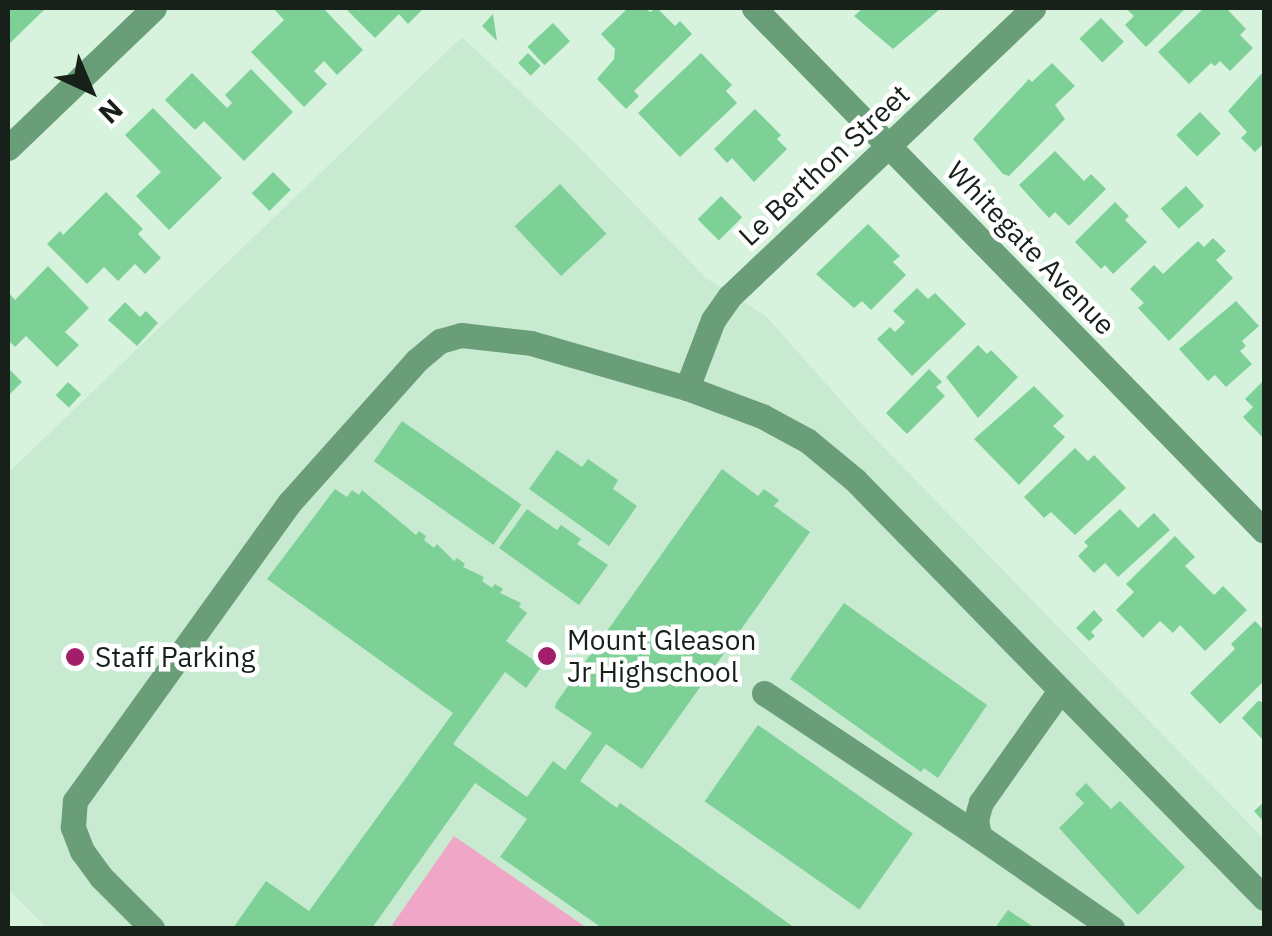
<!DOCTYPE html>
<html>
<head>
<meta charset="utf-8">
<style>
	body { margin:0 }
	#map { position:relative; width:1272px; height:936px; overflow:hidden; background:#d7f3de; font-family:"IBM Plex Sans",sans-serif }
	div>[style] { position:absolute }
	.built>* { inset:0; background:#c8ead0 }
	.green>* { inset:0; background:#f0a7c7 }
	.building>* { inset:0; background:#7dd196; transform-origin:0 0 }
	.minor>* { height:25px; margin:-12.5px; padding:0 12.5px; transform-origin:12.5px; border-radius:12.5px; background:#6a9e79 }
	.dots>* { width:28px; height:28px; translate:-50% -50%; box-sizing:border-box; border:5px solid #fff; border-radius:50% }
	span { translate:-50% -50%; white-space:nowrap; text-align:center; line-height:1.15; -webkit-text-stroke:9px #fff; paint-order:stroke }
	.street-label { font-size:28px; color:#17211a }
	.poi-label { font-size:28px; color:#17211a }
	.left { translate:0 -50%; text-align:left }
	.frame { position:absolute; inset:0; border:10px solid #17211a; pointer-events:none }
	.north { position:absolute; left:40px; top:40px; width:100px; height:100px; -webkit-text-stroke:8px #fff; paint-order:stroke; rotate:136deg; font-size:28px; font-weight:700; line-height:40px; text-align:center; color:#17211a }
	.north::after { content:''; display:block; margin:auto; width:35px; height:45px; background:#17211a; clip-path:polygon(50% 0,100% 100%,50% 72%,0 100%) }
</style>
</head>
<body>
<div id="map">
	<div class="built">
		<div style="clip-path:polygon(462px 37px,577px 145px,706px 278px,766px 316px,867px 430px,1264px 839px,1264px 928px,47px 928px,8px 889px,8px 473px)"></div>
	</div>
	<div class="green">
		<div style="clip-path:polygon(454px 836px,587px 928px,390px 928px)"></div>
	</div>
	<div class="building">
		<div style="clip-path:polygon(8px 8px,46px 8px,8px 45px)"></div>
		<div style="clip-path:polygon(273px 8px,323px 8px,363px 50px,337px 75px,324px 61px,314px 71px,327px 84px,304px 107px,251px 52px,284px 20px)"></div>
		<div style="clip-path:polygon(345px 8px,424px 8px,408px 24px,399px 14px,375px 38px)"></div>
		<div style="clip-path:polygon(628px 8px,645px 8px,650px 12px,657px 8px,675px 26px,680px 21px,692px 34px,634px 91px,639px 96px,626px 109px,597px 79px,614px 59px,615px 49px,601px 34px)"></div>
		<div style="clip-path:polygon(863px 8px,936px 8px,939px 10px,893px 49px,854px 16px)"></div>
		<div style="clip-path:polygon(1125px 8px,1186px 8px,1146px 47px,1125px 25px,1134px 16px)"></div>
		<div style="clip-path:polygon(1204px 8px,1226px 8px,1246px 29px,1240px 35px,1253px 48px,1230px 71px,1220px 61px,1215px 66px,1211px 63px,1189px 84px,1158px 52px)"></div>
		<div style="clip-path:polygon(493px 14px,497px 41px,482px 26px)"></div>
		<div style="left:1101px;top:18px;width:33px;height:30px;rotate:46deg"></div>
		<div style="left:553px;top:23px;width:25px;height:35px;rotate:47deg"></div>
		<div style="left:528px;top:53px;width:18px;height:14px;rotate:45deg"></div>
		<div style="clip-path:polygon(701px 53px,732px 85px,726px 91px,737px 103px,680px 157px,638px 113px)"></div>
		<div style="clip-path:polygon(1052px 63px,1075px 86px,1055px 105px,1065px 119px,1009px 176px,1003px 174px,973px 139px,1029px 79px,1032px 82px)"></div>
		<div style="clip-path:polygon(251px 69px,293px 112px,244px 161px,204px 121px,195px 130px,165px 100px,192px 73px,227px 108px,232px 103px,225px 95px)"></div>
		<div style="clip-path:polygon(1264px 71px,1264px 143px,1255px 152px,1241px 138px,1247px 132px,1228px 111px)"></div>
		<div style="clip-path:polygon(153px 108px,222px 178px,169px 230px,136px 196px,161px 172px,125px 135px)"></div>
		<div style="clip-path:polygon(755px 109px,781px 135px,777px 139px,787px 149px,754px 182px,732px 158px,727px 163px,714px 149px)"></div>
		<div style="left:1200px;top:112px;width:30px;height:33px;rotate:46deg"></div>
		<div style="clip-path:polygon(1055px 151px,1084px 181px,1091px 174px,1106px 189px,1069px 226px,1055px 212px,1049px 218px,1019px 185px)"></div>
		<div style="left:273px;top:172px;width:25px;height:30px;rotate:45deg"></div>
		<div style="left:560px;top:184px;width:68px;height:62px;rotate:47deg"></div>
		<div style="left:1186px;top:186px;width:27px;height:34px;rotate:48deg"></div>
		<div style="clip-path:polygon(106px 192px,143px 229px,138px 234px,161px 258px,145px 274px,135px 264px,118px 281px,104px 267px,87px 284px,47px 244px,60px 231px,63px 235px)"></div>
		<div style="left:721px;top:196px;width:30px;height:33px;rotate:45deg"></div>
		<div style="clip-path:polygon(1115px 202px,1129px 216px,1125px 220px,1147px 242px,1113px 274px,1105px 265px,1101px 269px,1075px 242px)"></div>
		<div style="clip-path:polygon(868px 224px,900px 256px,893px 262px,906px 275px,871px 310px,862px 301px,854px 308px,816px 274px)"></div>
		<div style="clip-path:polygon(1213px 238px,1226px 251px,1216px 260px,1233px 278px,1169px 341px,1138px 308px,1144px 303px,1130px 289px,1154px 265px,1163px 274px,1198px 241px,1204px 247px)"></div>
		<div style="clip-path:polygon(48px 266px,89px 308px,65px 332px,79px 345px,57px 367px,26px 336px,15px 347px,8px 340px,8px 292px,15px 300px)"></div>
		<div style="clip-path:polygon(917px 288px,928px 299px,935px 293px,966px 324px,912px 376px,877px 339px,890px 327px,895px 332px,905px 322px,893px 311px)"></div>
		<div style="clip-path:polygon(1236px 301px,1259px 326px,1242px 341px,1246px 346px,1240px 351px,1252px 364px,1226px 387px,1215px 375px,1208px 381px,1179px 349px)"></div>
		<div style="clip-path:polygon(125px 302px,140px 317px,146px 311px,158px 323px,137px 346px,108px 320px)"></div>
		<div style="clip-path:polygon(978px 345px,987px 354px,991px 350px,1018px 377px,978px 418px,946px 377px)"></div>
		<div style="clip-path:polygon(8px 368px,22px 382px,8px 396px)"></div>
		<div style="clip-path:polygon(929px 369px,942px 382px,936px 387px,945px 396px,907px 434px,886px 413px)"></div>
		<div style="clip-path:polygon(1264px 380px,1264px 439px,1243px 417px,1253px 407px,1245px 399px)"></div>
		<div style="left:68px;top:382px;width:18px;height:18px;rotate:43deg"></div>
		<div style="clip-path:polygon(1034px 386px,1064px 416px,1053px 426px,1065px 437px,1019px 485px,974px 439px)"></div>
		<div style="left:402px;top:421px;width:146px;height:49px;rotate:35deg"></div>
		<div style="clip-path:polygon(1075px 448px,1088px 461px,1094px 455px,1126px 488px,1075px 535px,1051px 512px,1044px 518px,1024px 497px)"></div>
		<div style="clip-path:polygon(557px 450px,582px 467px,588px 459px,618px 480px,613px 489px,637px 506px,609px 546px,529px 489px)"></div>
		<div style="clip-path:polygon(722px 469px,758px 496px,764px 489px,779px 500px,774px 506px,810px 532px,642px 769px,606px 744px,580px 781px,617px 808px,620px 803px,795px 928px,602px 928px,500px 857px,527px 819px,475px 783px,372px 928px,233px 928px,266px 881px,309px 911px,453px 713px,267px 579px,335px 489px,347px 497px,352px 490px,359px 495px,362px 490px,416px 535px,419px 531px,426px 536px,424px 540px,434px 548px,437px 544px,454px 561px,457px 558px,465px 564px,463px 567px,484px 577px,482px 581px,492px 588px,495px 584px,503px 589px,500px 593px,521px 603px,519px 607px,527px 613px,506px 641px,542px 666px,526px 688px,505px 672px,453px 744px,527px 797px,553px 761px,565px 770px,592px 733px,555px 708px,556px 703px)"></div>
		<div style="clip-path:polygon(527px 509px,557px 530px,561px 525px,581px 539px,577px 544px,608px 565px,579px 605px,499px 548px)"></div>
		<div style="clip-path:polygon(1120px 509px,1138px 528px,1154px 513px,1170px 530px,1118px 577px,1105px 563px,1094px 573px,1078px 556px,1088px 546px,1084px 542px)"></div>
		<div style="clip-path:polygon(1175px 536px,1195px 557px,1185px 566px,1214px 595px,1223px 586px,1247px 610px,1205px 651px,1180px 625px,1173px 633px,1160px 621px,1143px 638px,1116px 610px,1134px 592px,1126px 584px)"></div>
		<div style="clip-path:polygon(844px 603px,987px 705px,938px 778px,924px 768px,921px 772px,790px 679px)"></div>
		<div style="clip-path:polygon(1094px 610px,1103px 620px,1091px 632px,1095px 636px,1089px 641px,1076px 628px)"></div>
		<div style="clip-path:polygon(1255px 621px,1264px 630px,1264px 681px,1220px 724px,1190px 693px,1235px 649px,1231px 644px)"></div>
		<div style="clip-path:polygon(1258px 701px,1264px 702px,1264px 741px,1242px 718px)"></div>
		<div style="left:758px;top:725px;width:189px;height:93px;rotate:35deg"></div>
		<div style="clip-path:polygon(1086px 783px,1111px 809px,1120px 801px,1185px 867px,1138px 915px,1059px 828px,1084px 803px,1075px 794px)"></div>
		<div style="clip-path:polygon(1264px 802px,1264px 822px,1254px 811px)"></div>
		<div style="clip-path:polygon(1008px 910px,1035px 928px,995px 928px)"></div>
	</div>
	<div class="minor">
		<div style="left:754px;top:8px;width:730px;rotate:45.72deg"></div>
		<div style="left:8px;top:148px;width:202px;rotate:-43.8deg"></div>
		<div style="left:687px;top:388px;width:73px;rotate:-69.1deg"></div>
		<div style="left:713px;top:320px;width:29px;rotate:-55deg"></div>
		<div style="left:730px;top:296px;width:418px;rotate:-43.5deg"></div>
		<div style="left:1059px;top:692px;width:135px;rotate:125.3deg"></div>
		<div style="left:981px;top:802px;width:18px;rotate:106deg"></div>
		<div style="left:976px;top:819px;width:17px;rotate:80deg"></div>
		<div style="left:979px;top:836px;width:162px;rotate:34.7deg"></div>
		<div style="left:764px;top:693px;width:258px;rotate:33.6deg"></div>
		<div style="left:152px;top:928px;width:72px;rotate:-135deg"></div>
		<div style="left:101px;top:877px;width:32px;rotate:-126deg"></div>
		<div style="left:82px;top:851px;width:26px;rotate:-111deg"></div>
		<div style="left:73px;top:827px;width:26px;rotate:-86deg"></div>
		<div style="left:75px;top:801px;width:368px;rotate:-54.3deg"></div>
		<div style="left:290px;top:502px;width:191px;rotate:-48.2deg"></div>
		<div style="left:417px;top:360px;width:30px;rotate:-40deg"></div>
		<div style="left:440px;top:341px;width:22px;rotate:-16deg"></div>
		<div style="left:461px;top:335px;width:70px;rotate:6.5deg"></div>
		<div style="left:531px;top:343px;width:162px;rotate:16.1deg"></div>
		<div style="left:687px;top:388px;width:80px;rotate:20.5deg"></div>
		<div style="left:762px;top:416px;width:52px;rotate:28.5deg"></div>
		<div style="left:808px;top:441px;width:61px;rotate:39.7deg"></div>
		<div style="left:855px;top:480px;width:585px;rotate:45.62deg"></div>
	</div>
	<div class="dots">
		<div style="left:547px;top:656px;background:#a31e6a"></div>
		<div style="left:75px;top:657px;background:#a31e6a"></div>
	</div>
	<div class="street-label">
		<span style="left:824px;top:165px;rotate:-43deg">Le Berthon Street</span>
		<span style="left:1031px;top:248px;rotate:46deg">Whitegate Avenue</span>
	</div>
	<div class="poi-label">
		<span class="left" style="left:567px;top:656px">Mount Gleason<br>Jr Highschool</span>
		<span class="left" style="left:95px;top:657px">Staff Parking</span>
	</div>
	<div class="frame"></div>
	<div class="north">N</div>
</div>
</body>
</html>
